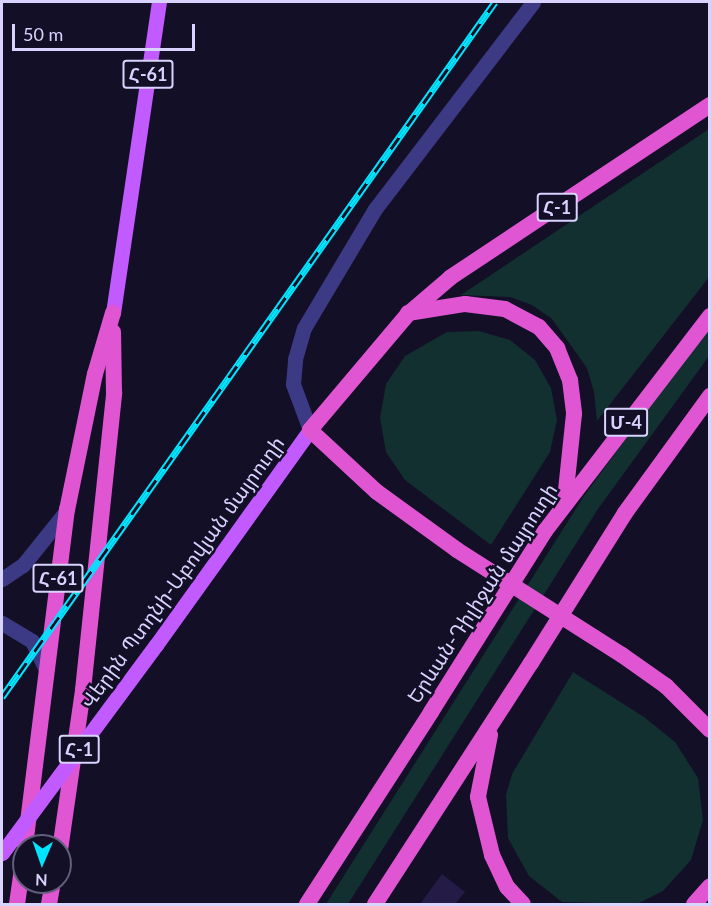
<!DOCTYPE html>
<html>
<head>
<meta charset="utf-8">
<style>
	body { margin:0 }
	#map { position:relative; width:711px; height:906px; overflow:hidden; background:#130f26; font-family:Lato,"Noto Sans Armenian",sans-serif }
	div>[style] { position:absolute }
	.green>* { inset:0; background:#12302f }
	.building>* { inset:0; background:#241b47 }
	.minor>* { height:15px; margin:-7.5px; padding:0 7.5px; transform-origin:7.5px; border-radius:7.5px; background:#3d3a85 }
	.primary>* { height:15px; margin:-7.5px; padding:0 7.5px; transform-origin:7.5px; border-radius:7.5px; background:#c25bff }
	.trunk>* { height:16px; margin:-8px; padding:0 8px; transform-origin:8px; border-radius:8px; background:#e055d1 }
	.rail>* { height:7px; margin-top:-3.5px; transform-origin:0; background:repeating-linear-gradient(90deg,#130f26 0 14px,#00e5ff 0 28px); box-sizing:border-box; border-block:2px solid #00e5ff }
	.primary-bridge>* { height:15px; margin:-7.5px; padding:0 7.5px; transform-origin:7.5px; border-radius:7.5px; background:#c25bff }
	.trunk-bridge>* { height:16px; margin:-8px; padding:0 8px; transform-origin:8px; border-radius:8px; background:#e055d1 }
	span { translate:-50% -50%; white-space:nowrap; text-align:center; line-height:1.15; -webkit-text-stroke:5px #130f26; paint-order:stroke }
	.shield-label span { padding:2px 4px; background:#130f26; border:2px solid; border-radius:4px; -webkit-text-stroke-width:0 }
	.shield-label { font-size:18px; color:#d9d4ff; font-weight:700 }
	.street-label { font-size:20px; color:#d9d4ff }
	.frame { position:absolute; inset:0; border:3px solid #d9d4ff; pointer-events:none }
	.north { position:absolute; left:12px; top:834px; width:60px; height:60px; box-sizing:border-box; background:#130f26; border:2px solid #625e7d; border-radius:50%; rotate:182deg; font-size:16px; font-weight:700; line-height:24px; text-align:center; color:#d9d4ff }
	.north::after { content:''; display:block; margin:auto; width:21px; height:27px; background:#00e5ff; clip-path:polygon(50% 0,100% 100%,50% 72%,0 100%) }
	.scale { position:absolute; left:12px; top:24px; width:183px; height:27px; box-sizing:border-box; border:3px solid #d9d4ff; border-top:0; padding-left:8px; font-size:18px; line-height:21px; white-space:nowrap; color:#d9d4ff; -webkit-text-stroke:4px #130f26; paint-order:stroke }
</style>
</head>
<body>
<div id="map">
	<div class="green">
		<div style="clip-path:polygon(709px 129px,709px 277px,597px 421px,594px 392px,587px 368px,552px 319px,532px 305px,510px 297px,461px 295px)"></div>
		<div style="clip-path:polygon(709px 325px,709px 356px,598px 509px,348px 904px,326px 904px,584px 496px)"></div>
		<div style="clip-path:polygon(479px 331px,510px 340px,535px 360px,551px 388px,557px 420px,550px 452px,491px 545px,405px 480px,386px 452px,380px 418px,386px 384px,405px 356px,447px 332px)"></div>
		<div style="clip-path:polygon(573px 672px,644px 717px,675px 742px,698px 778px,703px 820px,691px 860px,663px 891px,637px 904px,562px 902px,529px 876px,508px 838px,506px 795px,512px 774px)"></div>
	</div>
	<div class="building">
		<div style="clip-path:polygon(442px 874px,465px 892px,455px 904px,420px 904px)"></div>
	</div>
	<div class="minor">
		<div style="left:310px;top:430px;width:49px;rotate:-110.3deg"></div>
		<div style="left:293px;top:384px;width:25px;rotate:-85deg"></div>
		<div style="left:295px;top:359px;width:32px;rotate:-74deg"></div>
		<div style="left:304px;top:328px;width:139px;rotate:-59.2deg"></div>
		<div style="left:375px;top:209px;width:260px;rotate:-52.6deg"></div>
		<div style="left:2px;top:579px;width:25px;rotate:-34deg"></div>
		<div style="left:23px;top:565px;width:70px;rotate:-51.3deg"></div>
		<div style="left:2px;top:623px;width:35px;rotate:31deg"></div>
		<div style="left:32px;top:641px;width:32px;rotate:64deg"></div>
	</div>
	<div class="primary">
		<div style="left:113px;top:313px;width:314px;rotate:-81.6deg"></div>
		<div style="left:156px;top:645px;width:264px;rotate:-54.4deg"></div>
	</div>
	<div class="trunk">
		<div style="left:710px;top:105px;width:312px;rotate:146.4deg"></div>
		<div style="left:450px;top:278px;width:55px;rotate:139.4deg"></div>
		<div style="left:408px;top:314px;width:152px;rotate:130.2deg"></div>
		<div style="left:310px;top:430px;width:91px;rotate:42.8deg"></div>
		<div style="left:377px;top:492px;width:99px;rotate:35.9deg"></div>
		<div style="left:457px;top:550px;width:196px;rotate:32.5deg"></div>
		<div style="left:622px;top:655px;width:54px;rotate:35.2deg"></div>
		<div style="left:666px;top:686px;width:62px;rotate:45deg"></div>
		<div style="left:408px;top:313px;width:58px;rotate:-9deg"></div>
		<div style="left:465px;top:304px;width:40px;rotate:7.1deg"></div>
		<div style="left:505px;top:309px;width:38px;rotate:28deg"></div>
		<div style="left:539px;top:327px;width:28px;rotate:49deg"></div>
		<div style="left:557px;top:348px;width:35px;rotate:68deg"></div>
		<div style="left:570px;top:380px;width:34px;rotate:83deg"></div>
		<div style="left:574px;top:414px;width:85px;rotate:96deg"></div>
		<div style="left:625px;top:513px;width:145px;rotate:-54deg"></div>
		<div style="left:545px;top:531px;width:271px;rotate:-52.5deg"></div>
		<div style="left:490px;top:735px;width:63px;rotate:101deg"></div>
		<div style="left:478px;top:797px;width:60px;rotate:76.4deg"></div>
		<div style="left:492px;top:855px;width:35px;rotate:65deg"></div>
		<div style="left:507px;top:887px;width:23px;rotate:47deg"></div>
		<div style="left:25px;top:846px;width:339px;rotate:-82.9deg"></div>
		<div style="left:67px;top:510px;width:139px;rotate:-78.4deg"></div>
		<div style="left:95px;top:374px;width:64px;rotate:-73.6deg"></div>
		<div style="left:60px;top:850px;width:162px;rotate:-81.8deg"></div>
		<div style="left:83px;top:690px;width:299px;rotate:-84deg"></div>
		<div style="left:114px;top:393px;width:61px;rotate:-90.9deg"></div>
		<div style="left:17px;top:904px;width:49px;rotate:-81.9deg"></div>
		<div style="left:49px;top:904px;width:22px;rotate:-80deg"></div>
		<div style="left:307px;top:904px;width:229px;rotate:-57.1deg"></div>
		<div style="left:375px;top:904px;width:287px;rotate:-57.1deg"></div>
		<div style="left:694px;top:904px;width:24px;rotate:-48deg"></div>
	</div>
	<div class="rail">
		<div style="left:2px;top:697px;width:852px;rotate:-54.65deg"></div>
	</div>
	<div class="primary-bridge">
		<div style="left:2px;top:853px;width:259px;rotate:-53.5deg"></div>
	</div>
	<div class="trunk-bridge">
		<div style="left:531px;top:663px;width:177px;rotate:-57.9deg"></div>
		<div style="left:431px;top:712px;width:214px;rotate:-57.8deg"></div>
	</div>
	<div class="shield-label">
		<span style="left:148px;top:74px">Հ-61</span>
		<span style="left:557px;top:207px">Հ-1</span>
		<span style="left:626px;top:422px">Մ-4</span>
		<span style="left:58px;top:578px">Հ-61</span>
		<span style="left:79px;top:749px">Հ-1</span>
	</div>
	<div class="street-label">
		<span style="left:182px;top:572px;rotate:-54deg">Վերին Պտղնի-Աբովյան մայրուղի</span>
		<span style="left:482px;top:593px;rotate:-57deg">Երևան-Դիլիջան մայրուղի</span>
	</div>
	<div class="frame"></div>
	<div class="north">N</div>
	<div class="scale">50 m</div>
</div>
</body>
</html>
